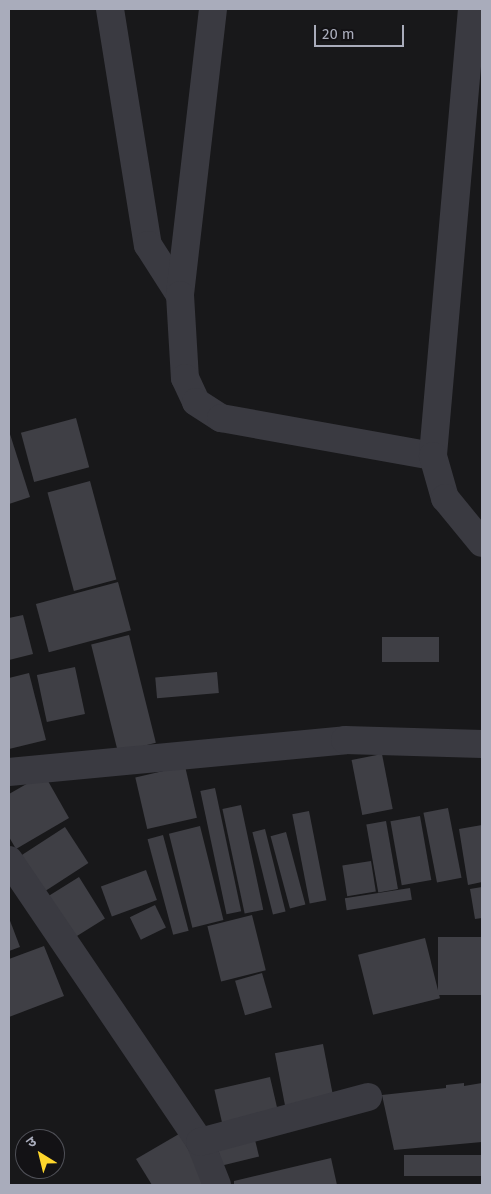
<!DOCTYPE html>
<html>
<head>
<meta charset="utf-8">
<style>
	body { margin:0 }
	#map { position:relative; width:491px; height:1194px; overflow:hidden; background:#18181a; font-family:"Fira Sans","Noto Sans Devanagari",sans-serif }
	div>[style] { position:absolute }
	.building>* { inset:0; background:#3f3f45; transform-origin:0 0 }
	.minor>* { height:28px; margin:-14px; padding:0 14px; transform-origin:14px; border-radius:14px; background:#3a3a41 }
	span { translate:-50% -50%; white-space:nowrap; text-align:center; line-height:1.15; -webkit-text-stroke:5px #131215; paint-order:stroke }
	.frame { position:absolute; inset:0; border:10px solid #a9acbb; pointer-events:none }
	.north { position:absolute; left:15px; top:1129px; width:50px; height:50px; box-sizing:border-box; background:#131215; border:1px solid #4f5057; border-radius:50%; rotate:324deg; font-size:14px; font-weight:700; line-height:20px; text-align:center; color:#a9acbb }
	.north::after { content:''; display:block; margin:auto; width:18px; height:22px; background:#fed62c; clip-path:polygon(50% 0,100% 100%,50% 72%,0 100%) }
	.scale { position:absolute; left:314px; top:25px; width:90px; height:22px; box-sizing:border-box; border:2px solid #a9acbb; border-top:0; padding-left:6px; font-size:15px; line-height:18px; white-space:nowrap; color:#a9acbb; -webkit-text-stroke:4px #131215; paint-order:stroke }
</style>
</head>
<body>
<div id="map">
	<div class="building">
		<div style="left:76px;top:418px;width:51px;height:57px;rotate:75deg"></div>
		<div style="clip-path:polygon(9px 431px,30px 497px,9px 504px)"></div>
		<div style="left:90px;top:481px;width:102px;height:44px;rotate:75deg"></div>
		<div style="left:118px;top:582px;width:50px;height:85px;rotate:75deg"></div>
		<div style="clip-path:polygon(23px 615px,33px 654px,9px 660px,9px 618px)"></div>
		<div style="left:129px;top:635px;width:111px;height:39px;rotate:76deg"></div>
		<div style="left:439px;top:637px;width:25px;height:57px;rotate:90deg"></div>
		<div style="left:75px;top:667px;width:48px;height:39px;rotate:78deg"></div>
		<div style="left:217px;top:672px;width:21px;height:62px;rotate:85deg"></div>
		<div style="clip-path:polygon(29px 673px,46px 740px,9px 749px,9px 678px)"></div>
		<div style="left:382px;top:754px;width:56px;height:31px;rotate:79deg"></div>
		<div style="left:185px;top:766px;width:53px;height:51px;rotate:77deg"></div>
		<div style="clip-path:polygon(44px 774px,69px 818px,16px 849px,9px 837px,9px 794px)"></div>
		<div style="left:215px;top:788px;width:126px;height:15px;rotate:78deg"></div>
		<div style="left:241px;top:805px;width:107px;height:19px;rotate:78deg"></div>
		<div style="left:448px;top:808px;width:71px;height:25px;rotate:79deg"></div>
		<div style="left:309px;top:811px;width:91px;height:17px;rotate:79deg"></div>
		<div style="left:420px;top:816px;width:65px;height:30px;rotate:80deg"></div>
		<div style="left:386px;top:821px;width:69px;height:20px;rotate:80deg"></div>
		<div style="clip-path:polygon(482px 825px,482px 882px,468px 885px,459px 829px)"></div>
		<div style="left:200px;top:826px;width:97px;height:32px;rotate:76deg"></div>
		<div style="left:65px;top:827px;width:43px;height:56px;rotate:57deg"></div>
		<div style="left:265px;top:829px;width:85px;height:13px;rotate:76deg"></div>
		<div style="left:286px;top:832px;width:75px;height:16px;rotate:75deg"></div>
		<div style="left:163px;top:835px;width:99px;height:16px;rotate:75deg"></div>
		<div style="left:371px;top:861px;width:31px;height:29px;rotate:81deg"></div>
		<div style="left:146px;top:870px;width:32px;height:48px;rotate:70deg"></div>
		<div style="left:79px;top:877px;width:49px;height:42px;rotate:58deg"></div>
		<div style="clip-path:polygon(482px 887px,482px 918px,475px 919px,470px 889px)"></div>
		<div style="left:410px;top:888px;width:12px;height:66px;rotate:81deg"></div>
		<div style="left:155px;top:905px;width:25px;height:28px;rotate:64deg"></div>
		<div style="left:252px;top:915px;width:57px;height:46px;rotate:76deg"></div>
		<div style="clip-path:polygon(9px 918px,20px 947px,9px 951px)"></div>
		<div style="left:482px;top:937px;width:58px;height:44px;rotate:90deg"></div>
		<div style="left:425px;top:938px;width:62px;height:69px;rotate:76deg"></div>
		<div style="clip-path:polygon(44px 946px,64px 996px,9px 1017px,9px 959px)"></div>
		<div style="left:262px;top:973px;width:36px;height:28px;rotate:74deg"></div>
		<div style="left:323px;top:1044px;width:60px;height:49px;rotate:79deg"></div>
		<div style="left:270px;top:1077px;width:37px;height:57px;rotate:77deg"></div>
		<div style="clip-path:polygon(464px 1083px,464px 1086px,482px 1083px,482px 1142px,394px 1150px,382px 1095px,446px 1088px,446px 1085px)"></div>
		<div style="clip-path:polygon(179px 1134px,209px 1184px,208px 1185px,152px 1185px,136px 1159px)"></div>
		<div style="left:254px;top:1136px;width:21px;height:38px;rotate:76deg"></div>
		<div style="left:482px;top:1155px;width:21px;height:78px;rotate:90deg"></div>
		<div style="clip-path:polygon(331px 1158px,337px 1185px,234px 1185px,234px 1181px)"></div>
	</div>
	<div class="minor">
		<div style="left:110px;top:9px;width:239px;rotate:80.9deg"></div>
		<div style="left:148px;top:245px;width:59px;rotate:57.4deg"></div>
		<div style="left:213px;top:9px;width:288px;rotate:96.6deg"></div>
		<div style="left:180px;top:295px;width:83px;rotate:86.6deg"></div>
		<div style="left:185px;top:378px;width:26px;rotate:65deg"></div>
		<div style="left:196px;top:402px;width:30px;rotate:33deg"></div>
		<div style="left:221px;top:418px;width:215px;rotate:10.2deg"></div>
		<div style="left:472px;top:9px;width:449px;rotate:95deg"></div>
		<div style="left:433px;top:456px;width:44px;rotate:74.1deg"></div>
		<div style="left:445px;top:498px;width:58px;rotate:50.6deg"></div>
		<div style="left:9px;top:772px;width:338px;rotate:-5.4deg"></div>
		<div style="left:345px;top:740px;width:137px;rotate:1.7deg"></div>
		<div style="left:9px;top:860px;width:341px;rotate:55.9deg"></div>
		<div style="left:200px;top:1142px;width:46px;rotate:68.4deg"></div>
		<div style="left:200px;top:1142px;width:174px;rotate:-15deg"></div>
	</div>
	<div class="frame"></div>
	<div class="north">उ</div>
	<div class="scale">20 m</div>
</div>
</body>
</html>
